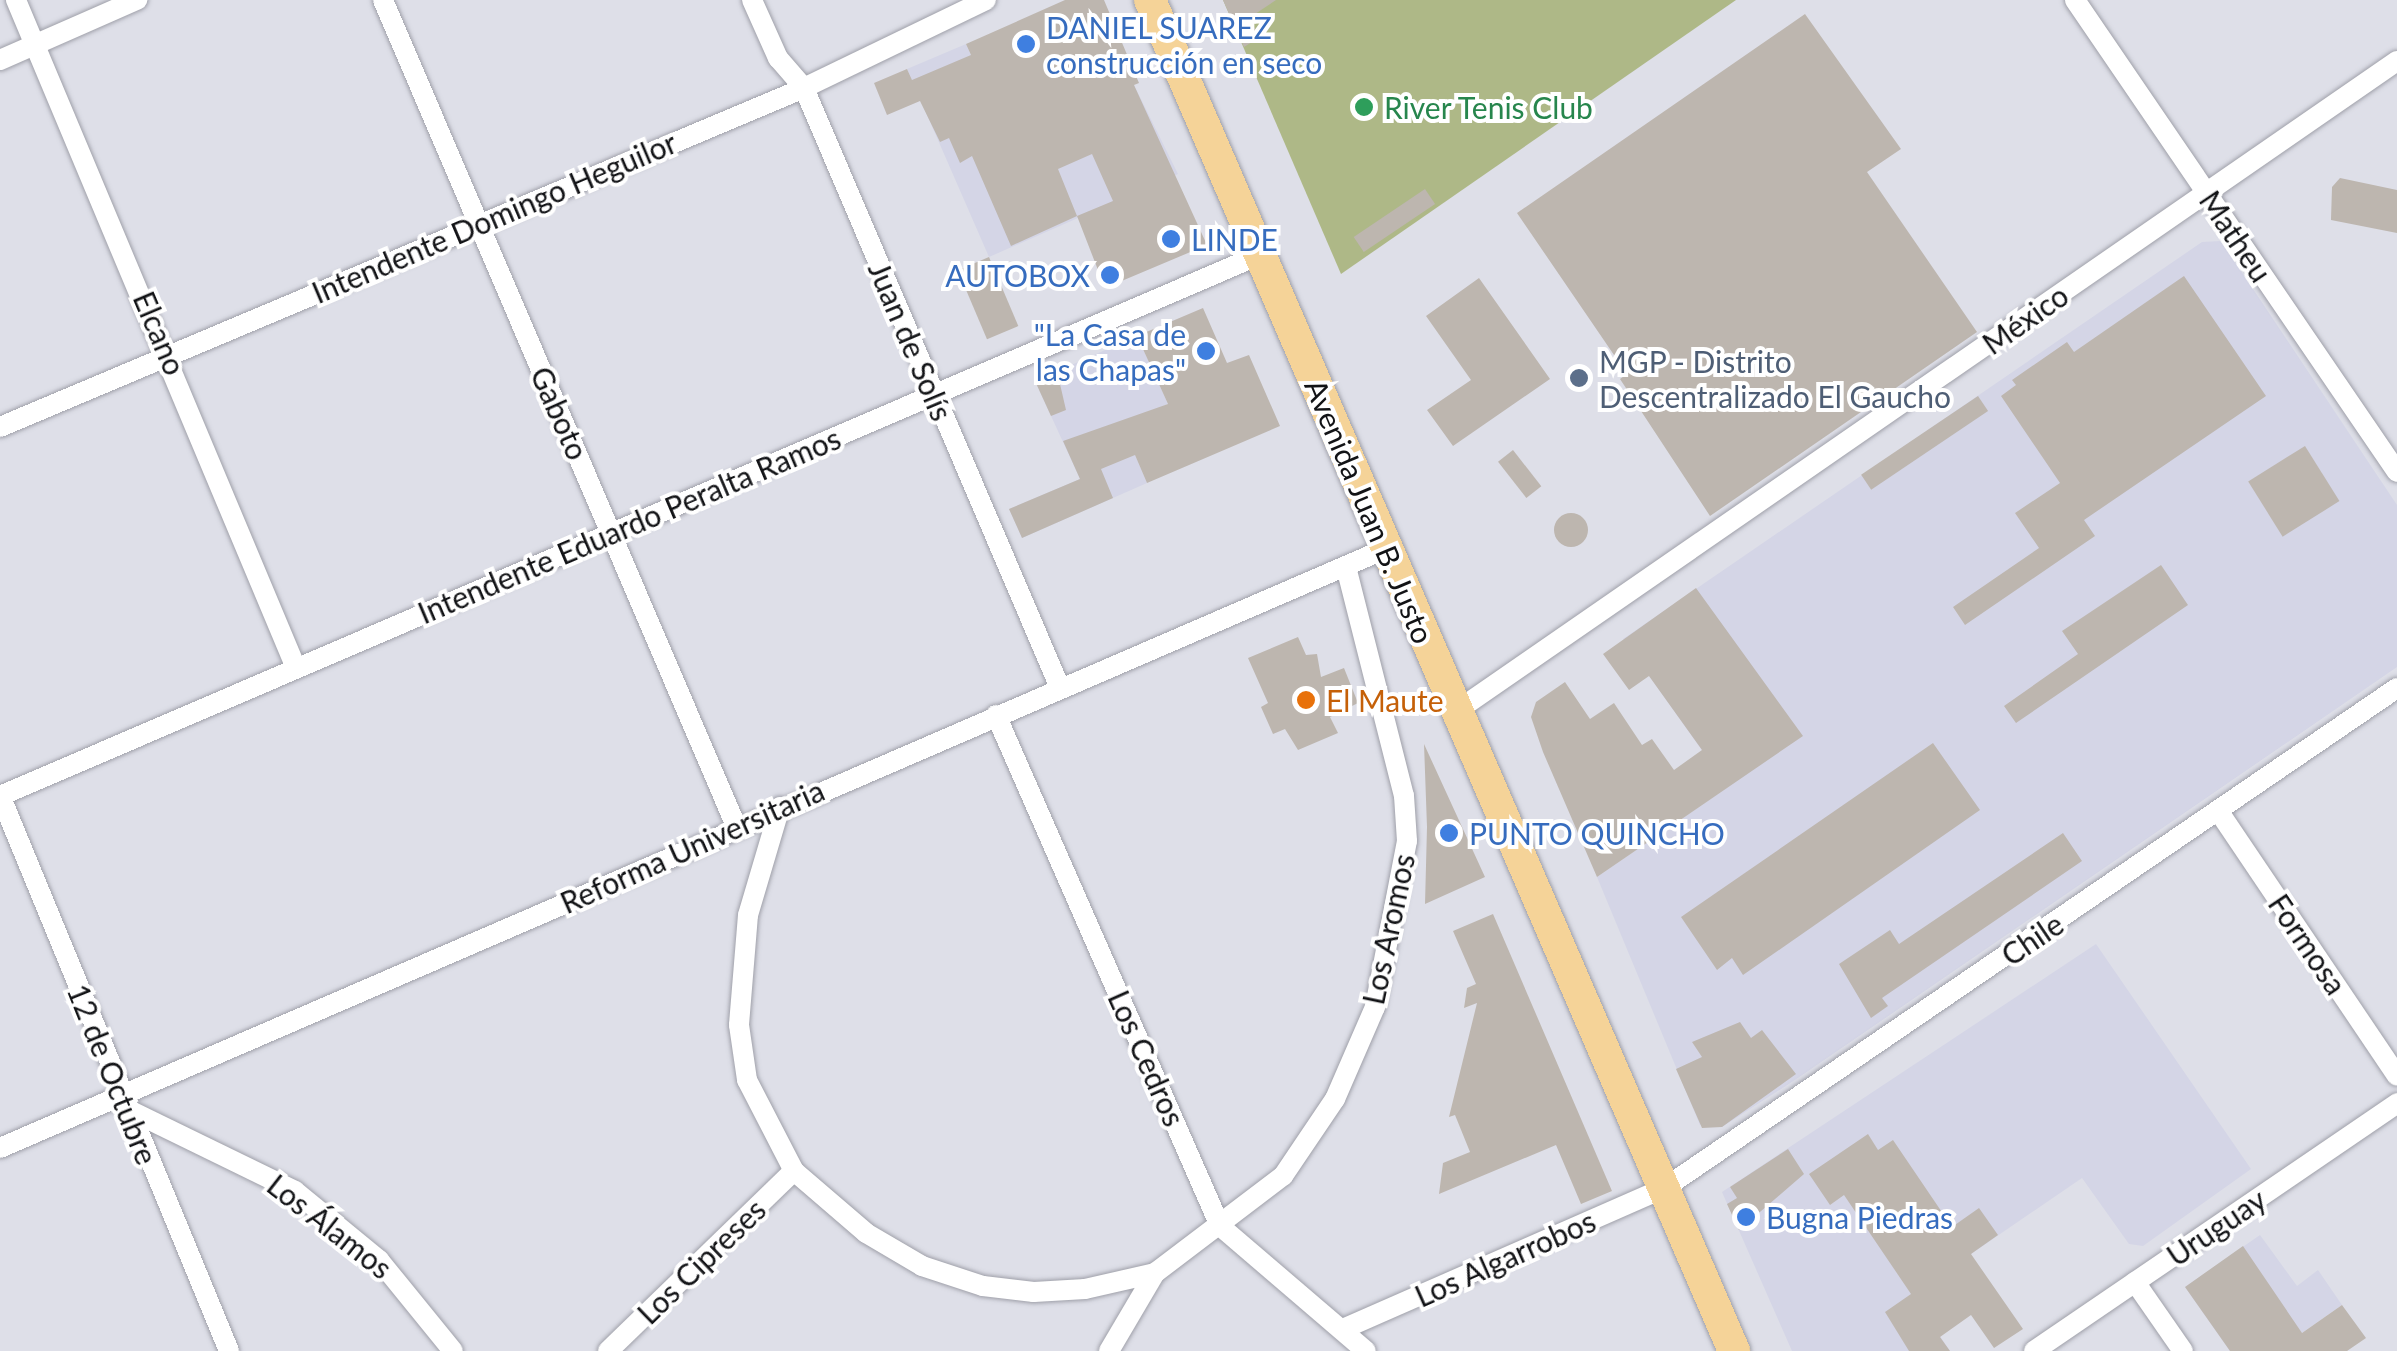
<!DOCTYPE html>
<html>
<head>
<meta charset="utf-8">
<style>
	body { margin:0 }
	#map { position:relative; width:2397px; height:1351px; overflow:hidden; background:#dedfe8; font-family:Lato,sans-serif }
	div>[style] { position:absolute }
	.built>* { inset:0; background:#d4d5e6 }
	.green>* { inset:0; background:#aeb887 }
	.building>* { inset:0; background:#bdb6af; transform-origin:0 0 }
	.round { border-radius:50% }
	.roads { filter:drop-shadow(0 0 2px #9fa0a9) drop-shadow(0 0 2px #9fa0a9) }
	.minor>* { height:20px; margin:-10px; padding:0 10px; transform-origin:10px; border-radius:10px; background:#fff }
	.primary>* { height:32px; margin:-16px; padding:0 16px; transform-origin:16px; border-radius:16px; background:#f5d398 }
	.dots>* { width:28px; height:28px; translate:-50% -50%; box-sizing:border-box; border:5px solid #fff; border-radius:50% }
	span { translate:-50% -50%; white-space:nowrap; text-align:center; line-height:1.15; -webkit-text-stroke:8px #fff; paint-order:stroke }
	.shop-label { font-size:30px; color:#366cbe }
	.left { translate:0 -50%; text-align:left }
	.right { translate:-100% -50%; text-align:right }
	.leisure-label { font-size:30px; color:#27864d }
	.street-label { font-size:30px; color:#121316 }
	.service-label { font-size:30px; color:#4e5e75 }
	.food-label { font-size:30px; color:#c56008 }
</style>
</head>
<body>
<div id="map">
	<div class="built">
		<div style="clip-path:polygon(966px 44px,1010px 140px,1134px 85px,1178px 174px,989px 257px,907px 69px)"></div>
		<div style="clip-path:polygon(2221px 241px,2397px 505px,2397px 667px,1798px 1078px,1722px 1127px,1700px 1125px,1597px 877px,1728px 787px,1623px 639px,2202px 242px)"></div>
		<div style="clip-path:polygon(1137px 336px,1168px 404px,1122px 424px,1147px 483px,1022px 538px,1009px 509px,1080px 479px,1035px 381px)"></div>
		<div style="clip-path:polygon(2096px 944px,2251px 1169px,2143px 1246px,2129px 1244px,2082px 1178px,1971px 1254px,1893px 1267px,1950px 1351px,1792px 1351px,1722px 1192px)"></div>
		<div style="clip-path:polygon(2260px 1235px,2297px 1286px,2318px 1270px,2342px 1305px,2276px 1351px,2230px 1351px,2185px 1287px)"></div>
	</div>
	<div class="green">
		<div style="clip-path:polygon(1223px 0,1736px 0,1341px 274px)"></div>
	</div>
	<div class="building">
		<div style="clip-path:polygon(evenodd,1065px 0,1104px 0,1139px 83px,1134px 85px,1207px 245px,1105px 288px,1077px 216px,1011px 246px,972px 156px,960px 163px,949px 138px,940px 142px,920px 101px,887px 115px,874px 83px,907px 69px,912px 80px,971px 55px,966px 44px,1065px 0,1092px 154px,1113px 201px,1077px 216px,1058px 169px,1092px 154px)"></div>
		<div style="clip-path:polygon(1223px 0,1276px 0,1249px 18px,1260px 37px,1244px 47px)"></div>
		<div style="clip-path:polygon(1805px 14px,1901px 149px,1867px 172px,1977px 332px,1710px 516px,1620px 379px,1627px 374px,1517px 213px)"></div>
		<div style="clip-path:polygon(2340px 178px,2397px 190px,2397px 233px,2331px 220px,2332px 187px)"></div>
		<div style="left:1425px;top:189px;width:18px;height:86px;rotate:56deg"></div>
		<div style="left:989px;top:257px;width:75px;height:34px;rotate:67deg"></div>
		<div style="clip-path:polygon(2184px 276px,2266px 396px,2084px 520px,2095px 536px,1965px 625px,1953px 607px,2039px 548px,2015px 513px,2060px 483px,2001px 396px,2016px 385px,2012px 380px,2067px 342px,2074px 352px)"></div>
		<div style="clip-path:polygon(1479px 278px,1550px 379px,1453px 446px,1427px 410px,1471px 380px,1426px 316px)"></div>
		<div style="clip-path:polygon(1203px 308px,1227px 363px,1249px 355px,1280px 426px,1147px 483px,1135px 455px,1101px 469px,1113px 498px,1022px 538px,1009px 509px,1080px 479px,1063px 441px,1168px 404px,1137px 336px)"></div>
		<div style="clip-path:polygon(1057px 371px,1066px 410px,1051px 416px,1035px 381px)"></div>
		<div style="left:1978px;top:396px;width:18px;height:141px;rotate:56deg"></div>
		<div style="left:2305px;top:446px;width:65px;height:67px;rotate:58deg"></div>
		<div style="left:1513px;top:450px;width:46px;height:19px;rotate:52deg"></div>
		<div class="round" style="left:1554px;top:513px;width:34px;height:34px"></div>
		<div style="clip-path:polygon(2161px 565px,2188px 605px,2016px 723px,2004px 706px,2078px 654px,2062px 631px)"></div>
		<div style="clip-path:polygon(1696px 588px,1803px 736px,1597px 877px,1543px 752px,1531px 717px,1536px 702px,1565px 682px,1590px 719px,1614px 703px,1642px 745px,1652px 739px,1674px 770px,1702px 750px,1649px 676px,1629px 690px,1603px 654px)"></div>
		<div style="clip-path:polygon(1298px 637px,1306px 655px,1317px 654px,1321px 677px,1344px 668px,1358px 703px,1330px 717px,1338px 733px,1298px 750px,1285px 729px,1273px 734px,1261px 707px,1268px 703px,1248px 658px)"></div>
		<div style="clip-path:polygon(1933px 743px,1980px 810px,1743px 975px,1732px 958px,1717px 970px,1681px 917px)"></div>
		<div style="clip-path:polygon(1424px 744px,1485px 877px,1425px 904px,1427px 827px)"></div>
		<div style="clip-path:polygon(2063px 833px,2082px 861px,1882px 998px,1888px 1006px,1871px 1018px,1839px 964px,1890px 930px,1899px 944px)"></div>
		<div style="clip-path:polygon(1493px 914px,1612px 1191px,1581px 1204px,1556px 1145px,1439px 1194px,1443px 1163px,1470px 1152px,1455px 1115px,1449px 1117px,1477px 1003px,1464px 1008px,1467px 988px,1476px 984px,1453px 931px)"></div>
		<div style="clip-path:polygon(1740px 1022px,1751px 1038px,1762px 1030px,1796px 1074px,1722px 1127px,1702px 1128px,1676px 1069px,1702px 1057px,1692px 1042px)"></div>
		<div style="clip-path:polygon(1868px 1134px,1878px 1150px,1893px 1140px,1952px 1227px,1979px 1208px,1998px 1235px,1971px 1254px,2023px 1329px,1994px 1348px,1971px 1315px,1940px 1337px,1950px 1351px,1909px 1351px,1885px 1312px,1911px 1294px,1844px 1195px,1830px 1205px,1809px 1174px)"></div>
		<div style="clip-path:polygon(1788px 1149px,1804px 1174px,1739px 1230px,1727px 1204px,1737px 1198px,1730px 1187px)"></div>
		<div style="clip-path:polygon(2243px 1246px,2302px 1333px,2342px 1305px,2366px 1338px,2347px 1351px,2230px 1351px,2185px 1287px)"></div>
	</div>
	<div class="roads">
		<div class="minor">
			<div style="left:16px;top:0;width:724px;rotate:67.26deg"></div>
			<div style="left:383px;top:0;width:898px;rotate:66.86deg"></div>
			<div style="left:752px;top:0;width:64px;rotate:65.9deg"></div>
			<div style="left:778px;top:58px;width:40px;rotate:49deg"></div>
			<div style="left:804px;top:88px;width:652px;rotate:66.89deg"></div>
			<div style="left:2075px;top:0;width:571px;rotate:55.7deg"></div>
			<div style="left:0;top:60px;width:150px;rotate:-23.7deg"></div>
			<div style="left:0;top:427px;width:873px;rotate:-22.86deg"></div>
			<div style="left:804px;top:88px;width:202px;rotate:-25.8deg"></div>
			<div style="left:1455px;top:712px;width:1145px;rotate:-34.65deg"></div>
			<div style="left:996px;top:715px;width:558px;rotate:66.33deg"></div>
			<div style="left:1220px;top:1226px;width:192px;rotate:40.6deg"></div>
			<div style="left:0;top:795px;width:601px;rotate:67.61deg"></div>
			<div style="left:0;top:796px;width:1370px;rotate:-23.25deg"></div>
			<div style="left:780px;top:807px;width:113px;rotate:106.5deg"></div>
			<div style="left:748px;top:915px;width:110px;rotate:94.7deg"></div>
			<div style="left:739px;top:1025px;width:56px;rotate:81.7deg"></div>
			<div style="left:747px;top:1080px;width:102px;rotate:62.7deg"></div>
			<div style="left:794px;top:1171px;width:95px;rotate:40.7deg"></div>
			<div style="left:866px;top:1233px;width:65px;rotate:30.5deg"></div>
			<div style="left:922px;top:1266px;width:64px;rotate:18.2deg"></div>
			<div style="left:983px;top:1286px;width:51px;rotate:6.7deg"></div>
			<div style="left:1034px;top:1292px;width:51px;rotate:-3.4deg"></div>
			<div style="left:1085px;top:1289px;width:72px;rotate:-12.9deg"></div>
			<div style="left:1155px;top:1273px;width:161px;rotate:-37.2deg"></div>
			<div style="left:1283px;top:1176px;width:93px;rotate:-56deg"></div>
			<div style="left:1335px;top:1099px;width:100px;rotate:-66.5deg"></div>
			<div style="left:1375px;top:1007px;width:169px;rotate:-79.1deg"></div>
			<div style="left:1407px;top:841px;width:45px;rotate:-93.8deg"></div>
			<div style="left:1404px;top:796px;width:237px;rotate:-104.2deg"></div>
			<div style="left:2219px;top:812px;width:318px;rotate:56deg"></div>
			<div style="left:125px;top:1108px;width:189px;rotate:26deg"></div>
			<div style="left:295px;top:1191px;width:109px;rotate:39.4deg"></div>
			<div style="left:379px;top:1260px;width:117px;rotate:50.9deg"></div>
			<div style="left:0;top:1148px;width:1509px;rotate:-23.39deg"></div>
			<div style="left:2135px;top:1282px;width:84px;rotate:55.2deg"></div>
			<div style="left:1343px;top:1329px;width:353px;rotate:-23.7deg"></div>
			<div style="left:1666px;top:1187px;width:885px;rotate:-34.32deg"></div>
			<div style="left:608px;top:1351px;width:259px;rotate:-44.1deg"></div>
			<div style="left:1109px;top:1351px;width:91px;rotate:-59.5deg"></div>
			<div style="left:2034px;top:1351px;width:440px;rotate:-34.3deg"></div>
		</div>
		<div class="primary">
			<div style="left:1150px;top:0;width:1472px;rotate:66.62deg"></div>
		</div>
	</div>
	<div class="dots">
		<div style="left:1026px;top:44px;background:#3f7fe0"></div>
		<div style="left:1364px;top:107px;background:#2e9e5b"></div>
		<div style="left:1171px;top:239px;background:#3f7fe0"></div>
		<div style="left:1110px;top:275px;background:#3f7fe0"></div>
		<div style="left:1206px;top:351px;background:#3f7fe0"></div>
		<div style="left:1579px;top:378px;background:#5c6f8a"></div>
		<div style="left:1306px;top:700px;background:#e8710a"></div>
		<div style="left:1449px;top:833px;background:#3f7fe0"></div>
		<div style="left:1746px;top:1217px;background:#3f7fe0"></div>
	</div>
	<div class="shop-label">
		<span class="left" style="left:1046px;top:44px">DANIEL SUAREZ<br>construcción en seco</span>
		<span class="left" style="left:1191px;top:239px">LINDE</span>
		<span class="right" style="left:1090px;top:275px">AUTOBOX</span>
		<span class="right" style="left:1186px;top:351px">"La Casa de<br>las Chapas"</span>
		<span class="left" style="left:1469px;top:833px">PUNTO QUINCHO</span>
		<span class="left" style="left:1766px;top:1217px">Bugna Piedras</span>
	</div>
	<div class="leisure-label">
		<span class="left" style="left:1384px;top:107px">River Tenis Club</span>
	</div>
	<div class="street-label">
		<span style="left:494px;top:217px;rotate:-23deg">Intendente Domingo Heguilor</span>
		<span style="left:2236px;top:236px;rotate:56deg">Matheu</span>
		<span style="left:2025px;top:319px;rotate:-35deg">México</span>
		<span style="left:160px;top:333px;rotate:67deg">Elcano</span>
		<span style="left:911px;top:341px;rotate:67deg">Juan de Solís</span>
		<span style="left:560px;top:413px;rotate:66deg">Gaboto</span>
		<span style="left:1370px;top:511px;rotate:67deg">Avenida Juan B. Justo</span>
		<span style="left:629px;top:525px;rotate:-23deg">Intendente Eduardo Peralta Ramos</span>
		<span style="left:692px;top:846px;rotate:-24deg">Reforma Universitaria</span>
		<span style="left:1388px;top:929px;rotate:-78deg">Los Aromos</span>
		<span style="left:2032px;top:939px;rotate:-34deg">Chile</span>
		<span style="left:2308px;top:944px;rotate:56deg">Formosa</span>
		<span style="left:1147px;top:1058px;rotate:66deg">Los Cedros</span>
		<span style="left:113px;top:1074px;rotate:68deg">12 de Octubre</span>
		<span style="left:330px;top:1226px;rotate:38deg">Los Álamos</span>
		<span style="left:2216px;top:1227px;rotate:-34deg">Uruguay</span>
		<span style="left:1505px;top:1258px;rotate:-24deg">Los Algarrobos</span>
		<span style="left:701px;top:1261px;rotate:-44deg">Los Cipreses</span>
	</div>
	<div class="service-label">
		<span class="left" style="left:1599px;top:378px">MGP - Distrito<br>Descentralizado El Gaucho</span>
	</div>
	<div class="food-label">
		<span class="left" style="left:1326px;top:700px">El Maute</span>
	</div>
</div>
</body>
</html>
